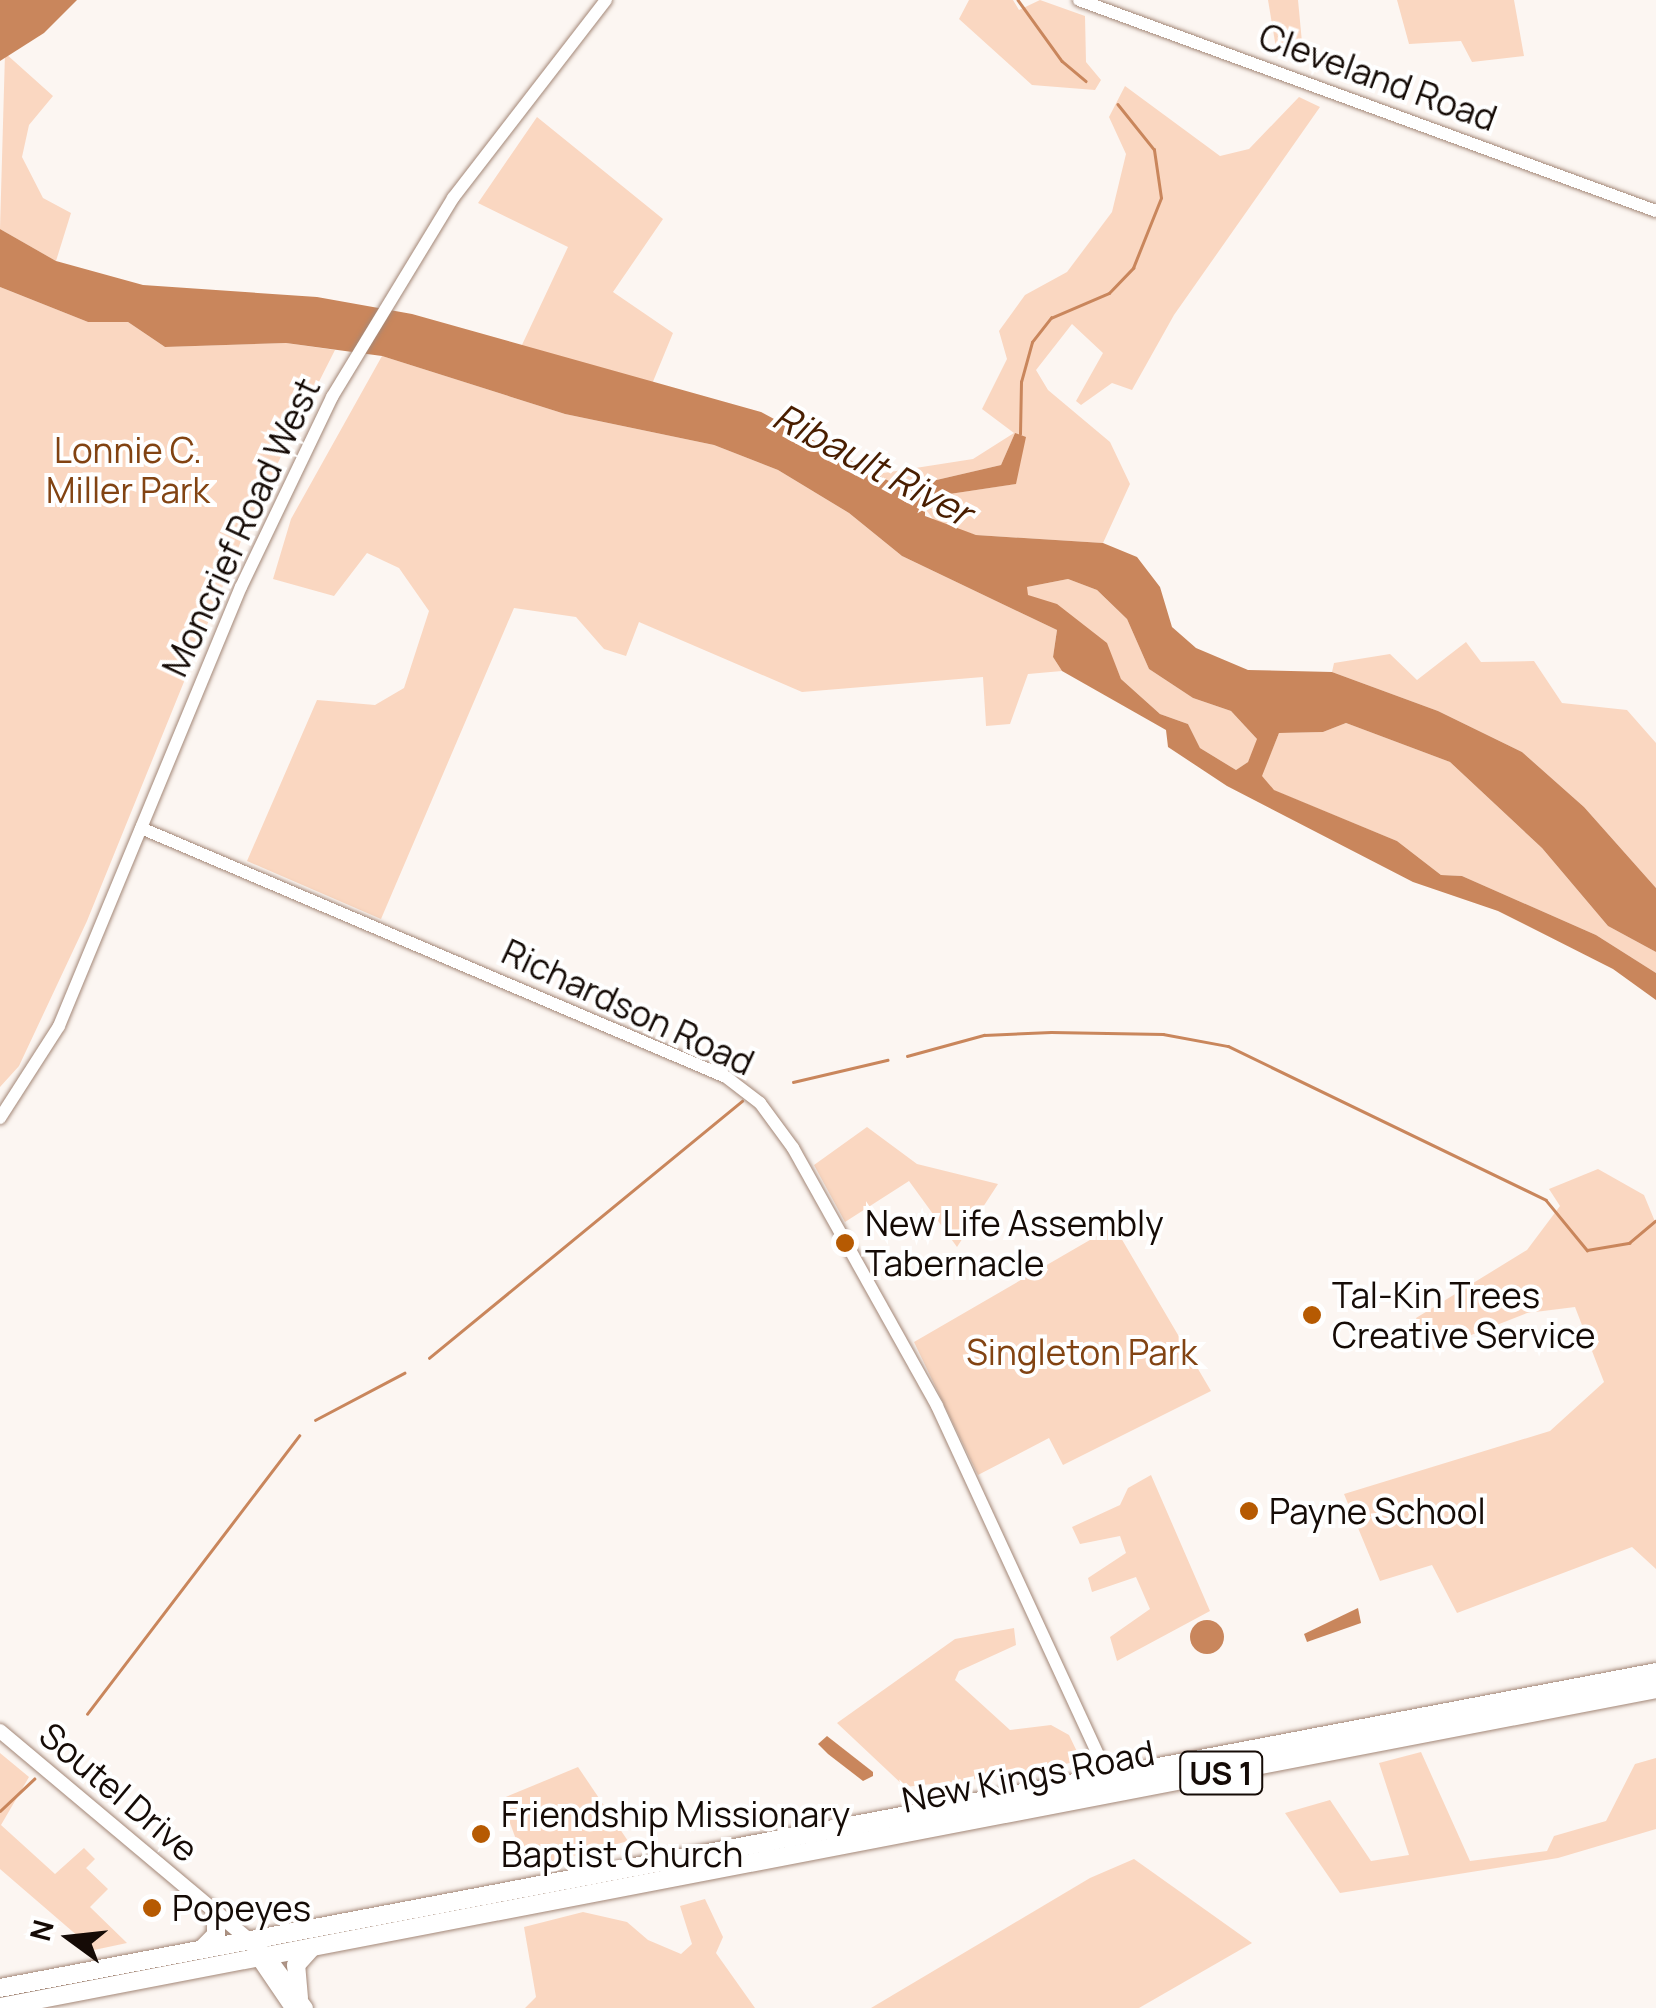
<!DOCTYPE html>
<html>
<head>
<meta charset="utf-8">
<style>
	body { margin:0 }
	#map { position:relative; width:1656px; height:2008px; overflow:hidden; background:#fcf6f2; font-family:Manrope,sans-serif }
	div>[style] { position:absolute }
	.green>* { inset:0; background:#fad7c1 }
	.water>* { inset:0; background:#c9865c }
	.round { border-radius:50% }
	.stream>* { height:2.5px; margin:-1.25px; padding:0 1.25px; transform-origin:1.25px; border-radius:1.25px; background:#c9865c }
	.roads { filter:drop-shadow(0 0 2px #a38777) drop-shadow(0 0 2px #a38777) }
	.secondary>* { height:12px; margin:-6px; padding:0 6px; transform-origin:6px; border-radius:6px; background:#fff }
	.primary>* { height:14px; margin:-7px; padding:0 7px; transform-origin:7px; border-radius:7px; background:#fff }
	.highway>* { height:18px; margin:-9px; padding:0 9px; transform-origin:9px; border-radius:9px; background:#fff }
	.dots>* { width:28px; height:28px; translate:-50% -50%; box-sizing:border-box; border:5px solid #fff; border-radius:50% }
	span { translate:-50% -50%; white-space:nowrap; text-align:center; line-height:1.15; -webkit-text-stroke:8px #fff; paint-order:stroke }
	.shield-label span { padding:2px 8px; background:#fff; border:2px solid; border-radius:8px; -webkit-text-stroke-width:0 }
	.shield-label { font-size:32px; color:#150b06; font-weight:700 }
	.street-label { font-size:35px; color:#150b06 }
	.park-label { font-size:35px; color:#824312 }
	.poi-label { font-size:35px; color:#150b06 }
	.left { translate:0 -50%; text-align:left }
	.water-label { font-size:38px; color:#491e00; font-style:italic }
	.north { position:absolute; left:20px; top:1888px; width:100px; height:100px; -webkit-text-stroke:8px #fff; paint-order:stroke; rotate:285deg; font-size:28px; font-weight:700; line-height:40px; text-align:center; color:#150b06 }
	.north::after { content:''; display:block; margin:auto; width:35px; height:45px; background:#150b06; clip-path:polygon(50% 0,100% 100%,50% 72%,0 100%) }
</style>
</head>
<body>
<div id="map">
	<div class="green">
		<div style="clip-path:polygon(969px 0,1013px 0,1019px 10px,1040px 0,1085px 16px,1086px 62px,1101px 80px,1095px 90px,1032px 85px,959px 19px)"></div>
		<div style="clip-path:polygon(1268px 0,1298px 0,1304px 64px,1277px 54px)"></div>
		<div style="clip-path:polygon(1397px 0,1514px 0,1524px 56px,1472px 62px,1461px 41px,1409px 44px)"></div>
		<div style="clip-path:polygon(5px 53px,53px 96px,29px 125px,22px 157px,43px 198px,71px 213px,56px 261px,0 229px)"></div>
		<div style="clip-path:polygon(1125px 86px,1220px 156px,1249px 149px,1299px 97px,1320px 107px,1174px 315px,1132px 390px,1112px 383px,1081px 405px,1076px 401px,1103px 353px,1072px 324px,1036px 370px,1048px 390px,1110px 442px,1130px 484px,1103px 543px,976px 535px,936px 523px,924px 507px,943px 495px,1015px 484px,1015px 433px,1001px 465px,902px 488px,877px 474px,973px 459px,1014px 433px,982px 409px,1007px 359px,999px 331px,1025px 295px,1067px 272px,1112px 212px,1126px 154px,1109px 117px)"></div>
		<div style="clip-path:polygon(537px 117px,663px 219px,613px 292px,673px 333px,652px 384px,521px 347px,568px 247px,478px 203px)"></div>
		<div style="clip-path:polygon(0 287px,88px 322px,128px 322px,165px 347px,286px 343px,335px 350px,252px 514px,87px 921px,19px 1066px,0 1087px)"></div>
		<div style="clip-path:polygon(382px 356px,565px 414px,714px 445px,778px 470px,849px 513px,902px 556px,1057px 630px,1053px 657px,1062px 671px,1028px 674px,1010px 724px,986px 726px,983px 677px,802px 692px,639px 622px,626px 656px,604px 649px,576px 617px,514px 608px,381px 919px,247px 861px,317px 700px,375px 705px,404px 688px,429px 611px,399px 568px,367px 553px,334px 596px,273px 579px,291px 519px)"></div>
		<div style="clip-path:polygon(1068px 579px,1097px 590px,1127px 619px,1149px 669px,1193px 698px,1231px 711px,1258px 740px,1248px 762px,1236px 770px,1200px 748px,1188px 724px,1160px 714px,1121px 679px,1106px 643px,1027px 595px,1027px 587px)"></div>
		<div style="clip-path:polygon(1466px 642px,1481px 662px,1534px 661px,1562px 703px,1627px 710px,1656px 743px,1656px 888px,1584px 807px,1522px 752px,1438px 711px,1332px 672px,1334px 663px,1390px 654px,1417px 680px)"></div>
		<div style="clip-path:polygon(1346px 723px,1450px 762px,1542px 848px,1608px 926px,1656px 952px,1656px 973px,1596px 935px,1462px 876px,1441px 875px,1397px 841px,1273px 790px,1261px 776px,1279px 733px,1323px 732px)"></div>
		<div style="clip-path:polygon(867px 1127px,917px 1164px,998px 1184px,957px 1247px,909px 1181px,845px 1222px,814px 1165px)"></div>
		<div style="clip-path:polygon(1598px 1169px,1644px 1195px,1656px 1224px,1656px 1569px,1632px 1547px,1457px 1613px,1432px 1565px,1380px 1581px,1344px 1494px,1550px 1431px,1604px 1382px,1575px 1307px,1527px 1313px,1433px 1350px,1416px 1318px,1527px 1250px,1560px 1206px,1549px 1189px)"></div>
		<div style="clip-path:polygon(1114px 1226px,1211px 1391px,1063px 1465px,1049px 1438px,978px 1475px,914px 1342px)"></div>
		<div style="clip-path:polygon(1151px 1475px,1210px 1611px,1117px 1661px,1110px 1637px,1150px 1609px,1136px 1577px,1092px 1592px,1088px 1578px,1126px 1553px,1120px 1536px,1080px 1544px,1072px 1527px,1120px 1505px,1128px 1488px)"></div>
		<div style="clip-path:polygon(1014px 1628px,1016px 1645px,959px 1671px,955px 1680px,1010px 1730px,1051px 1725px,1069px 1735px,1081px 1760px,1031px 1773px,905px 1787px,837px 1723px,955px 1639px)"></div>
		<div style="clip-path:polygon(1421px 1752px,1470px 1861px,1547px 1851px,1554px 1836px,1606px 1821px,1635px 1764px,1656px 1758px,1656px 1829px,1558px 1858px,1340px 1893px,1285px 1813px,1330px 1800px,1371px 1861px,1409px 1855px,1379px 1763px)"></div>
		<div style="clip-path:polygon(0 1753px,29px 1777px,1px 1825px,55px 1874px,84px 1848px,95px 1859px,86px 1868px,108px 1889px,90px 1907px,127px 1943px,94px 1950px,0 1869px)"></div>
		<div style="clip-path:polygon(578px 1767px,628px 1841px,527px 1869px,501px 1799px)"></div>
		<div style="clip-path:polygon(1134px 1859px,1252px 1943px,1139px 2008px,871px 2008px,1090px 1878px)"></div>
		<div style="clip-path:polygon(705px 1899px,723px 1937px,716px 1953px,755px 2008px,525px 2008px,536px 1997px,524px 1927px,583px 1912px,627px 1922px,648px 1940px,681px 1954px,692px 1944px,680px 1906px)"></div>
	</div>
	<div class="water">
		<div style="clip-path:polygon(0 0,77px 0,44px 33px,0 61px)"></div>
		<div style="clip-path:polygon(evenodd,0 229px,56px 261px,143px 285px,317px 297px,412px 314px,761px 412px,902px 488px,1001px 465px,1015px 433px,1026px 437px,1016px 484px,943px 495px,925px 507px,925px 516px,976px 535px,1103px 543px,1137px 557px,1160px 587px,1172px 627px,1196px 648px,1248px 670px,1332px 672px,1438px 711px,1522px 752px,1584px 807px,1656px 888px,1656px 952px,1608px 926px,1542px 848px,1450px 762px,1346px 723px,1323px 732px,1279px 733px,1262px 776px,1274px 790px,1397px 841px,1441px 875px,1462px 876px,1596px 935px,1656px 973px,1656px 1000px,1613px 969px,1498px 911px,1413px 882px,1227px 786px,1168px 747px,1166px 730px,1062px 671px,1053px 657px,1057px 630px,902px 556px,849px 513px,778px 470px,714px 445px,565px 414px,382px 356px,286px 343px,165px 347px,128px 322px,88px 322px,0 287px,0 229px,1068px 579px,1097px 590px,1127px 619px,1149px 669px,1193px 698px,1231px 711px,1257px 739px,1248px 762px,1236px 770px,1200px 748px,1188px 724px,1160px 714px,1121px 679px,1107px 643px,1057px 604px,1028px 595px,1027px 587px,1068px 579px)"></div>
		<div style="clip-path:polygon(1358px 1608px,1361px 1623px,1307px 1642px,1304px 1634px)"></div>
		<div class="round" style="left:1190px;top:1620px;width:34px;height:34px"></div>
		<div style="clip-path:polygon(827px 1736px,873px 1772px,873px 1776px,863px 1781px,828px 1754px,818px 1744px)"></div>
	</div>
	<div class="stream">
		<div style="left:1018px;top:0;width:75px;rotate:54.2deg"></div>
		<div style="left:1062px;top:61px;width:31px;rotate:40deg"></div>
		<div style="left:1020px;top:434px;width:52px;rotate:-88.9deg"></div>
		<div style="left:1021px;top:382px;width:41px;rotate:-74.6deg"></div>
		<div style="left:1032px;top:342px;width:31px;rotate:-52deg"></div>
		<div style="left:1051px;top:318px;width:63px;rotate:-23.3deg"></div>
		<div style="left:1109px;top:293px;width:35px;rotate:-46deg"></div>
		<div style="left:1133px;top:268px;width:75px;rotate:-68.2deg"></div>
		<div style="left:1161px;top:198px;width:49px;rotate:-98.3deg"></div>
		<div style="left:1154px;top:150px;width:58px;rotate:-128.7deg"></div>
		<div style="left:907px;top:1056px;width:80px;rotate:-15.3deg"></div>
		<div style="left:984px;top:1035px;width:67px;rotate:-2.6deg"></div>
		<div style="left:1051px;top:1032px;width:112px;rotate:1deg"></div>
		<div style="left:1163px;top:1034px;width:66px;rotate:10.5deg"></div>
		<div style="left:1228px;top:1046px;width:353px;rotate:25.8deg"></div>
		<div style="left:1546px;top:1200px;width:65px;rotate:50.6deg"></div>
		<div style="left:1587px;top:1250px;width:43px;rotate:-9.5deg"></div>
		<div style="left:1629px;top:1243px;width:34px;rotate:-40deg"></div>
		<div style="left:793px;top:1082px;width:97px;rotate:-13.2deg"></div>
		<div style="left:429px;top:1358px;width:405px;rotate:-39.4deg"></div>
		<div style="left:315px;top:1420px;width:101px;rotate:-27.8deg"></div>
		<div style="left:87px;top:1714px;width:350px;rotate:-52.7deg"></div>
		<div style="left:0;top:1811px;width:47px;rotate:-43.3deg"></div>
	</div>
	<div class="roads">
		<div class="secondary">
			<div style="left:1079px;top:0;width:614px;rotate:20.09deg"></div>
			<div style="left:141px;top:828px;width:636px;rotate:23.06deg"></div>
			<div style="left:726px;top:1077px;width:43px;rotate:37.4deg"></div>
			<div style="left:760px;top:1103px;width:56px;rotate:53.7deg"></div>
			<div style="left:793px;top:1148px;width:295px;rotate:60.8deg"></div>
			<div style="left:937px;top:1406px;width:412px;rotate:65.2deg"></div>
			<div style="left:0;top:1118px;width:109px;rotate:-57.3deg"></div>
			<div style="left:59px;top:1026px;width:475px;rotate:-67.5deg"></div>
			<div style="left:241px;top:587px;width:211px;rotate:-64.4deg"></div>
			<div style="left:332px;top:397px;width:233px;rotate:-58.7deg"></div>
			<div style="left:453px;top:198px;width:250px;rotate:-52.3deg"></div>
		</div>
		<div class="primary">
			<div style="left:0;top:1731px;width:349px;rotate:40deg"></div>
			<div style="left:267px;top:1955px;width:66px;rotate:53.7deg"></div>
			<div style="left:254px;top:1952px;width:68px;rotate:55.8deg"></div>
		</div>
		<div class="highway">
			<div style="left:204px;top:1947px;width:17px;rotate:-45deg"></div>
			<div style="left:216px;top:1935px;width:21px;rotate:-90deg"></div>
			<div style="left:0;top:1988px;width:1686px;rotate:-10.8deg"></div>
			<div style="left:299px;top:1998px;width:33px;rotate:-95deg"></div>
			<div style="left:296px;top:1965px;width:24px;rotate:-48deg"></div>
			<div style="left:0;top:2007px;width:1686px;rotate:-10.87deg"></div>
		</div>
	</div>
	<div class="dots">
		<div style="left:845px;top:1243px;background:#b65a02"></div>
		<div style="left:1312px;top:1315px;background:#b65a02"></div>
		<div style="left:1249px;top:1511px;background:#b65a02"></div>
		<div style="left:481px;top:1834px;background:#b65a02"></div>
		<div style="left:152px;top:1908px;background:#b65a02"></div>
	</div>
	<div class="shield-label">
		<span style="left:1221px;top:1773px">US 1</span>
	</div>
	<div class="street-label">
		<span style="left:1378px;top:77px;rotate:20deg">Cleveland Road</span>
		<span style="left:241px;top:527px;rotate:-65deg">Moncrief Road West</span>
		<span style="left:628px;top:1007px;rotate:25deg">Richardson Road</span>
		<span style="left:1028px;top:1776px;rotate:-11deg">New Kings Road</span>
		<span style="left:119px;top:1792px;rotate:40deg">Soutel Drive</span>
	</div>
	<div class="park-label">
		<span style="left:128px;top:470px">Lonnie C.<br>Miller Park</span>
		<span style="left:1082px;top:1352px">Singleton Park</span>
	</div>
	<div class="poi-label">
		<span class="left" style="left:865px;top:1243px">New Life Assembly<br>Tabernacle</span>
		<span class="left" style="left:1332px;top:1315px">Tal-Kin Trees<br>Creative Service</span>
		<span class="left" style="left:1269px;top:1511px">Payne School</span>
		<span class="left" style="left:501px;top:1834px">Friendship Missionary<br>Baptist Church</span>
		<span class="left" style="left:172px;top:1908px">Popeyes</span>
	</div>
	<div class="water-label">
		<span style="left:873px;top:464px;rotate:28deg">Ribault River</span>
	</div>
	<div class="north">N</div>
</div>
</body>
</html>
